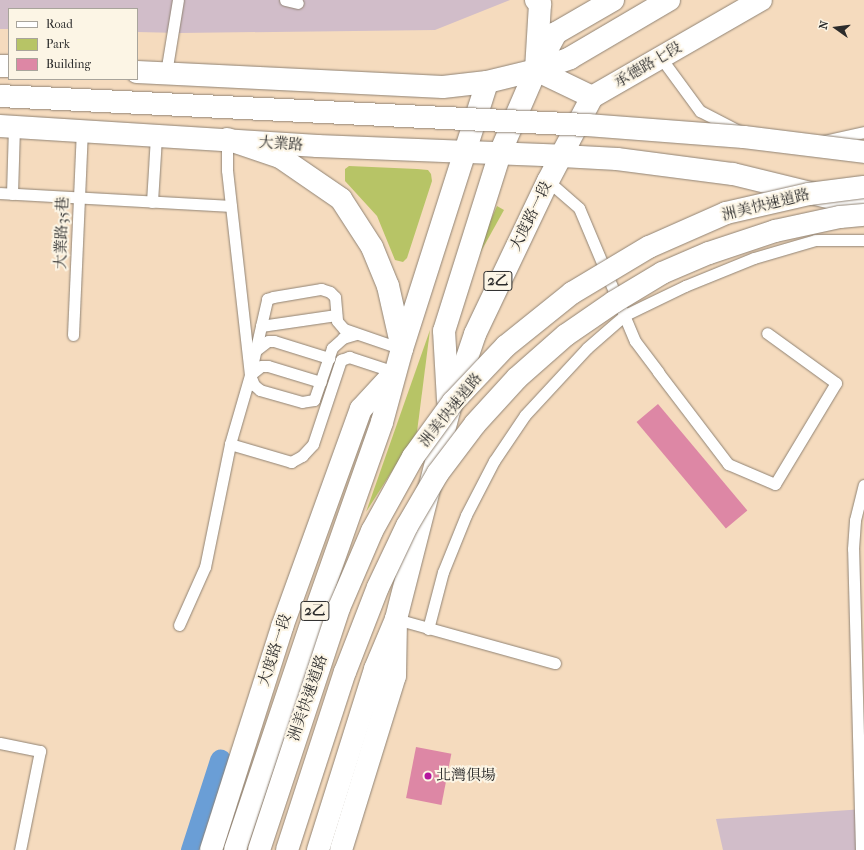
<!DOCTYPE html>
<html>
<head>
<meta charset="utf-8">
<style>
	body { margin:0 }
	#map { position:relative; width:864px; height:850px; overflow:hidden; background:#f5dbbe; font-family:"IM FELL French Canon","Noto Serif TC",serif }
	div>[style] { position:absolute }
	.industrial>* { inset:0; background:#d1bdc9 }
	.green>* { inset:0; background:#b7c466 }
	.canal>* { height:21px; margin:-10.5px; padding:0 10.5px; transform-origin:10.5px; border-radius:10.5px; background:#6a9ed6 }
	.building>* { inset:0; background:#dd87a5; transform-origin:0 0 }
	.roads { filter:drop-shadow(0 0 1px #908374) drop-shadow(0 0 1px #908374) }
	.service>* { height:11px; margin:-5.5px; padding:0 5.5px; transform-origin:5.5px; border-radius:5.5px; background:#fff }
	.minor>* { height:22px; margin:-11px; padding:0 11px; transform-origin:11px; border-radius:11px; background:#fff }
	.secondary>* { height:22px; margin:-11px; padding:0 11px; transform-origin:11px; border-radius:11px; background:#fff }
	.primary>* { height:22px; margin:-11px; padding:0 11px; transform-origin:11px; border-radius:11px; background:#fff }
	.trunk>* { height:22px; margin:-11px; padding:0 11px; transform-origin:11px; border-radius:11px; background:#fff }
	.bridges { filter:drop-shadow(0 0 1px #908374) drop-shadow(0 0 1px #908374) }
	.trunk-bridge>* { height:22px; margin:-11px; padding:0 11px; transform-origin:11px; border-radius:11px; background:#fff }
	.dots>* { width:11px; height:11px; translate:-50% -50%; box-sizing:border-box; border:2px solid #fcf5e5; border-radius:50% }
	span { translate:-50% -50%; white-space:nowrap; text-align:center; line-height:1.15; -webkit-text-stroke:4px #fcf5e5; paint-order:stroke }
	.shield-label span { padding:1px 3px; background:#fcf5e5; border:1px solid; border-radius:3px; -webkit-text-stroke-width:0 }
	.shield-label { font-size:14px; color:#2b2b2b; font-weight:700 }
	.street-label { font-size:15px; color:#2b2b2b }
	.poi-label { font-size:15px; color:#2b2b2b }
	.left { translate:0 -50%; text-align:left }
	.legend { position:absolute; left:8px; top:8px; width:130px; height:72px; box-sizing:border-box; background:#fcf5e5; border:1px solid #a8a49b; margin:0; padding:5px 7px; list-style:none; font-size:12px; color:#2b2b2b }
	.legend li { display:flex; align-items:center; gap:8px; height:20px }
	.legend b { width:20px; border:1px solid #a8a49b }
	.north { position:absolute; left:816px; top:8px; width:40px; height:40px; -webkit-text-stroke:3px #fcf5e5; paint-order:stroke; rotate:284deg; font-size:11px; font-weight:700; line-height:16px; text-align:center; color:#2b2b2b }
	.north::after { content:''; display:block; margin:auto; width:14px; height:18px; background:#2b2b2b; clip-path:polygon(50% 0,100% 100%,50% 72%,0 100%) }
</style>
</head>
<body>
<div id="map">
	<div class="industrial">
		<div style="clip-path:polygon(0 0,510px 0,435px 30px,180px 33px,137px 32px,137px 9px,9px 9px,9px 29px,0 29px)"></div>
		<div style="clip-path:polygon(864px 809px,864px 850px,723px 850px,716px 819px)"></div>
	</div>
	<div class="green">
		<div style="clip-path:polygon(349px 166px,417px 169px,428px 170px,431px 174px,432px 181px,407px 258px,403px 262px,395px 260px,377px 216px,345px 181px,345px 169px)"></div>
		<div style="clip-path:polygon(497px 206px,504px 210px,479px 255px,488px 226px)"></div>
		<div style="clip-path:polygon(430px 330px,417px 432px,366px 512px)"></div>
	</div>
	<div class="canal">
		<div style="left:191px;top:850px;width:95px;rotate:-72.1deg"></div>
	</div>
	<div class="building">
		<div style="left:658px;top:404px;width:139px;height:28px;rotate:50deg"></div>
		<div style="left:416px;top:747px;width:36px;height:52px;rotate:11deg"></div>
	</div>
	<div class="roads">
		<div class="service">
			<div style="left:285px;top:0;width:13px;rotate:13deg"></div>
			<div style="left:661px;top:58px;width:66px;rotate:53.7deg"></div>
			<div style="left:700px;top:111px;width:44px;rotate:27.1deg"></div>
			<div style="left:166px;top:73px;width:74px;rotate:-80.7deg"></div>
			<div style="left:824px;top:141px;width:41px;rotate:-12.7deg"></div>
			<div style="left:548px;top:181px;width:41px;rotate:41.1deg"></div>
			<div style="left:579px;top:208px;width:144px;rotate:67.2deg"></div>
			<div style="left:635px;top:341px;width:39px;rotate:53deg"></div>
			<div style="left:658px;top:372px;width:116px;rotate:52.7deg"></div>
			<div style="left:728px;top:464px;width:51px;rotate:23.1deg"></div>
			<div style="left:775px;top:484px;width:118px;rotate:-58.9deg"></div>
			<div style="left:836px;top:383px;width:85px;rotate:-144.1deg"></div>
			<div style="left:0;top:193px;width:231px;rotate:3.2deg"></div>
			<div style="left:12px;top:194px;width:67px;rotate:-88.3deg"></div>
			<div style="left:152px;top:202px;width:66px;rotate:-86.5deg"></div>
			<div style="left:261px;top:326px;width:76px;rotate:-8.3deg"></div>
			<div style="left:356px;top:334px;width:14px;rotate:163deg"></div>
			<div style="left:343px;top:338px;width:15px;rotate:138deg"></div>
			<div style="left:332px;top:348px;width:55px;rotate:109.1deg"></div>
			<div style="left:314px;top:400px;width:12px;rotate:171deg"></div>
			<div style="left:302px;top:402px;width:44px;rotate:-164.1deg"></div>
			<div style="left:260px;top:390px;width:8px;rotate:-140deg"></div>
			<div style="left:254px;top:385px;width:11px;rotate:-112deg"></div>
			<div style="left:250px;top:375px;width:50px;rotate:-77.3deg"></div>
			<div style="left:261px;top:326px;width:28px;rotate:-77deg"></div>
			<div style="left:267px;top:299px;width:6px;rotate:-18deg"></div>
			<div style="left:273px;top:297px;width:49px;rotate:-9.5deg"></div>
			<div style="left:321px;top:289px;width:9px;rotate:18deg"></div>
			<div style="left:330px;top:292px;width:7px;rotate:45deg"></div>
			<div style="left:335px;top:297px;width:24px;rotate:85deg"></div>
			<div style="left:337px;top:321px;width:11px;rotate:49deg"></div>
			<div style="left:344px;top:329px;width:61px;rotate:19deg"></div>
			<div style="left:73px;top:335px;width:204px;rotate:-87.5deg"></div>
			<div style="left:255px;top:351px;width:16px;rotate:-38deg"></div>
			<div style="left:268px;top:341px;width:6px"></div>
			<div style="left:274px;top:341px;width:58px;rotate:17.2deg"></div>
			<div style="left:250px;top:375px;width:14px;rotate:-39deg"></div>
			<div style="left:261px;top:366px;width:7px"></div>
			<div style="left:268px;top:366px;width:55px;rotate:16.8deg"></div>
			<div style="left:230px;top:444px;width:64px;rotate:16.4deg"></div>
			<div style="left:291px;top:462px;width:13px;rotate:-29deg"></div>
			<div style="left:302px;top:456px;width:16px;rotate:-47deg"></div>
			<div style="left:313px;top:444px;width:89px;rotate:-71.6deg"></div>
			<div style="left:341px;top:360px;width:9px;rotate:-21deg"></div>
			<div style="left:349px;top:357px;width:48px;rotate:18.1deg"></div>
			<div style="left:396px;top:619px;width:165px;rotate:15.5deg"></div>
			<div style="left:179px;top:625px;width:64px;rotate:-65.9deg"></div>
			<div style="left:205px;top:567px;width:126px;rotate:-78.5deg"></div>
			<div style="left:230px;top:444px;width:72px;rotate:-73.8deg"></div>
			<div style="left:250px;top:375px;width:206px;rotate:-96.4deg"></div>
			<div style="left:227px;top:170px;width:31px;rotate:-90deg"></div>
			<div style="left:428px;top:629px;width:59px;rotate:-75.3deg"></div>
			<div style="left:443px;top:572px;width:61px;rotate:-68deg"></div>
			<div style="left:466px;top:515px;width:61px;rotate:-62.6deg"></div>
			<div style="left:494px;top:461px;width:55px;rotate:-56deg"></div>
			<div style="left:525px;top:415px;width:91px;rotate:-47.2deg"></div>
			<div style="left:587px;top:348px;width:50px;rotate:-41deg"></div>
			<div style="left:625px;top:315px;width:67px;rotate:-25.8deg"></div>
			<div style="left:685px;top:286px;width:74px;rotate:-22.1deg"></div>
			<div style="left:754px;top:258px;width:64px;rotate:-16.4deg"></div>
			<div style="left:815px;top:240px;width:49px"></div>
			<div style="left:0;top:743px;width:41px;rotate:11.3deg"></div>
			<div style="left:40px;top:751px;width:101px;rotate:101.4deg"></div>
			<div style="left:861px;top:850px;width:301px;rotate:-91.5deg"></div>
			<div style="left:853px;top:549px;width:29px;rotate:-86deg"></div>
			<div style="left:855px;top:520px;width:36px;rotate:-76deg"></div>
		</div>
		<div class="minor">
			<div style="left:536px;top:0;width:6px;rotate:45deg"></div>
			<div style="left:540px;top:4px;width:66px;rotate:93.5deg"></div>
			<div style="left:536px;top:70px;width:62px;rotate:25.7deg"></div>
			<div style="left:211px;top:850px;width:234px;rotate:-72.3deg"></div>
			<div style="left:282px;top:627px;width:232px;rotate:-70.1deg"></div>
			<div style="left:361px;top:409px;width:50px;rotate:-47.4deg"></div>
			<div style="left:341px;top:850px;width:182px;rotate:-72.8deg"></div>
			<div style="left:395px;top:676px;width:57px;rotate:-89deg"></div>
		</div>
		<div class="secondary">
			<div style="left:0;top:66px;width:9px"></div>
			<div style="left:137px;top:72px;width:306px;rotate:2.8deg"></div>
			<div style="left:443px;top:87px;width:44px;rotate:-6.5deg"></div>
			<div style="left:0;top:126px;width:318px;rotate:3.6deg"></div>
			<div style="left:317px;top:146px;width:245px;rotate:2.3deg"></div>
		</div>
		<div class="primary">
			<div style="left:227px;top:139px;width:56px;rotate:18.8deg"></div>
			<div style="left:280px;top:157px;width:74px;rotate:34.5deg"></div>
			<div style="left:341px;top:199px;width:57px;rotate:57.1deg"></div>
			<div style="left:372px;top:247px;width:42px;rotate:67.7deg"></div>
			<div style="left:388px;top:286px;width:64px;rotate:77.3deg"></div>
			<div style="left:448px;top:400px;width:69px;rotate:-93.3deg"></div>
			<div style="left:444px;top:331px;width:187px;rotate:-72.5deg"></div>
			<div style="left:500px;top:153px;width:90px;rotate:-66.6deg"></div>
			<div style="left:536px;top:70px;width:42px;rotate:-61.6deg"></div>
			<div style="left:556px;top:33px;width:66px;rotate:-30.1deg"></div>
			<div style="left:235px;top:850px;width:242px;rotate:-71.4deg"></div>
			<div style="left:312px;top:621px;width:211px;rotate:-70.6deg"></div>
			<div style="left:382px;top:422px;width:76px;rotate:-74.7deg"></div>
			<div style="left:402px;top:349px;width:280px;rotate:-72.3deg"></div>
			<div style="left:487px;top:82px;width:50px;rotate:-13.8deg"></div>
			<div style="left:536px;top:70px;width:36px;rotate:-19deg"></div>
			<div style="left:570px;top:58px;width:115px;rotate:-30.4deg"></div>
			<div style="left:318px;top:850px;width:190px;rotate:-72.5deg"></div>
			<div style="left:375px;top:669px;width:54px;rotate:-67.2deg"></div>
			<div style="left:396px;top:619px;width:215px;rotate:-75.7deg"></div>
			<div style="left:449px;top:411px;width:81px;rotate:-71.3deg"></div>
			<div style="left:475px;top:334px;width:170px;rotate:-64.5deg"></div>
			<div style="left:548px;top:181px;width:95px;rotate:-62.4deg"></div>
			<div style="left:592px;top:97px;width:195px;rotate:-29.9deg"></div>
		</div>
		<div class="trunk">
			<div style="left:562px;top:156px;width:55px;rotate:3.1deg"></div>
			<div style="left:617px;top:159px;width:117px;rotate:7.4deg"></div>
			<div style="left:733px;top:174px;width:135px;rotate:13.7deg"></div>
		</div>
	</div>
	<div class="bridges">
		<div class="trunk-bridge">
			<div style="left:0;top:96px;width:588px;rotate:2.83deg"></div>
			<div style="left:587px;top:125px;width:157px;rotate:4.4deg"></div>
			<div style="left:744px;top:137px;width:121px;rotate:7.1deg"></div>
			<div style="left:259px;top:850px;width:255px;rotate:-71.7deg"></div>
			<div style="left:339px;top:608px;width:84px;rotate:-66.8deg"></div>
			<div style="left:372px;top:531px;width:85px;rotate:-61deg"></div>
			<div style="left:413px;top:457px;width:68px;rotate:-54deg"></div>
			<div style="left:453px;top:402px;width:77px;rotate:-46.6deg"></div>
			<div style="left:506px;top:346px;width:85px;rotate:-38.8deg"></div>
			<div style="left:572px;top:293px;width:90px;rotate:-30.9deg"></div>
			<div style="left:649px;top:247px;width:84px;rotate:-23.8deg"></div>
			<div style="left:726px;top:213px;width:85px;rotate:-12.9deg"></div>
			<div style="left:809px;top:194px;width:55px;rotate:-7.3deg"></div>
			<div style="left:287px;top:850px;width:187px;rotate:-72deg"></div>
			<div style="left:345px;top:672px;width:91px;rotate:-68.8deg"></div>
			<div style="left:378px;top:587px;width:68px;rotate:-64.6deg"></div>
			<div style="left:407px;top:526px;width:61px;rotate:-59.7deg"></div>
			<div style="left:438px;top:473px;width:61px;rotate:-52.9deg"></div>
			<div style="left:475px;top:424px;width:62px;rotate:-47.6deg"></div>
			<div style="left:517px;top:378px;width:65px;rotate:-41.3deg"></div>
			<div style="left:566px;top:335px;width:58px;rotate:-34.5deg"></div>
			<div style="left:614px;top:302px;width:56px;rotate:-31.1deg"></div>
			<div style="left:662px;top:273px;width:51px;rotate:-23.1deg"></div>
			<div style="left:709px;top:253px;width:70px;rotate:-18.4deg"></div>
			<div style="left:775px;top:231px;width:66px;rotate:-12.2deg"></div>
			<div style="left:840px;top:217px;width:24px;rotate:-5deg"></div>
		</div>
	</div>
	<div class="dots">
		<div style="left:428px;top:776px;background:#b5179e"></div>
	</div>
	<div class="shield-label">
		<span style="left:498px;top:281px">2乙</span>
		<span style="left:315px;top:611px">2乙</span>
	</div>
	<div class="street-label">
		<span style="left:648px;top:65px;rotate:-30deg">承德路七段</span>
		<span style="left:281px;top:144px;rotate:4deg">大業路</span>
		<span style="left:766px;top:205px;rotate:-14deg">洲美快速道路</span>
		<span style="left:531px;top:216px;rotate:-64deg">大度路一段</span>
		<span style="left:62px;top:233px;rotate:-88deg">大業路35巷</span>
		<span style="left:451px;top:410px;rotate:-51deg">洲美快速道路</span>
		<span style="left:275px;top:650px;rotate:-72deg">大度路一段</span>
		<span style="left:308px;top:698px;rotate:-71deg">洲美快速道路</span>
	</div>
	<div class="poi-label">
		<span class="left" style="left:436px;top:776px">北灣俱場</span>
	</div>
	<ul class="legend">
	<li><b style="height:5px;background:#fff"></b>Road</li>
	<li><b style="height:11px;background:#b7c466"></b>Park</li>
	<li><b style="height:11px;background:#dd87a5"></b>Building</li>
	</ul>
	<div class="north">N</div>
</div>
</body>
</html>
